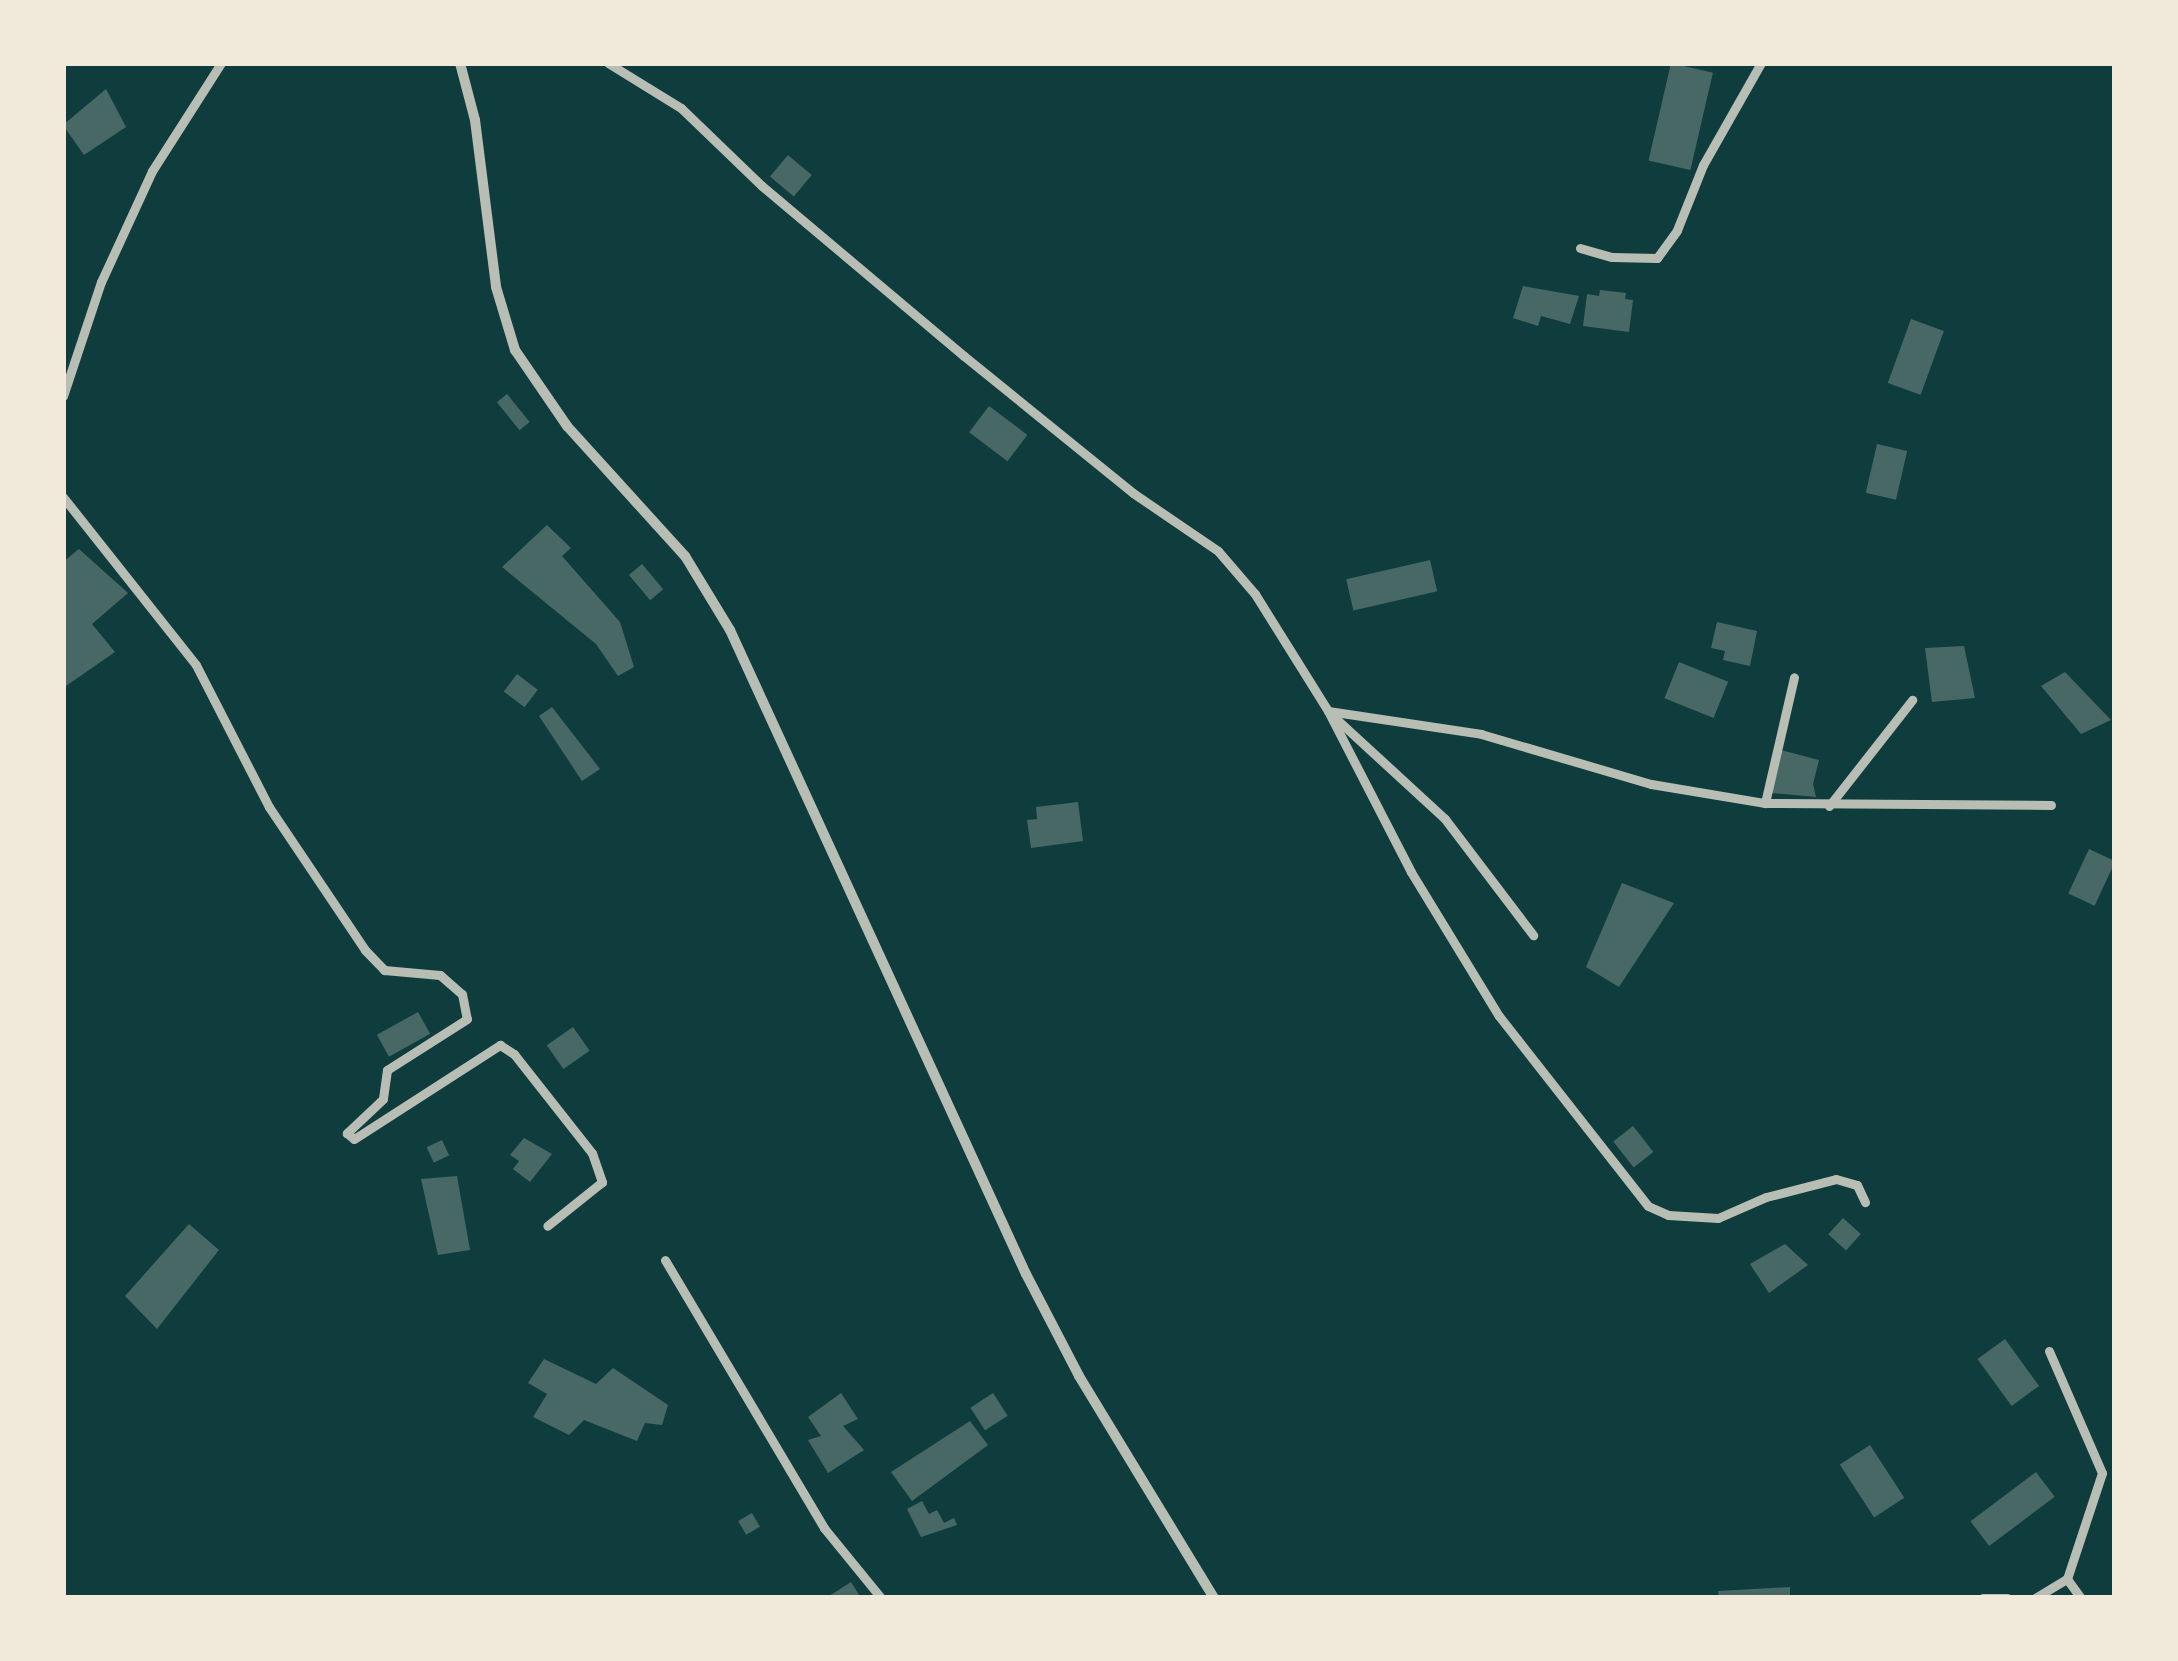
<!DOCTYPE html>
<html>
<head>
<meta charset="utf-8">
<style>
	body { margin:0 }
	#map { position:relative; width:2178px; height:1661px; overflow:hidden; background:#0f3d3e; font-family:"PT Serif",serif }
	div>[style] { position:absolute }
	.building>* { inset:0; background:#486865; transform-origin:0 0 }
	.minor>* { height:9px; margin:-4.5px; padding:0 4.5px; transform-origin:4.5px; border-radius:4.5px; background:#b8beb3 }
	.tertiary>* { height:10px; margin:-5px; padding:0 5px; transform-origin:5px; border-radius:5px; background:#b8beb3 }
	span { translate:-50% -50%; white-space:nowrap; text-align:center; line-height:1.15; -webkit-text-stroke:10px #f1e9da; paint-order:stroke }
	.frame { position:absolute; inset:0; border:66px solid #f1e9da; pointer-events:none }
</style>
</head>
<body>
<div id="map">
	<div class="building">
		<div style="left:1671px;top:63px;width:43px;height:100px;rotate:13deg"></div>
		<div style="clip-path:polygon(106px 89px,126px 127px,84px 155px,63px 125px)"></div>
		<div style="left:788px;top:155px;width:31px;height:28px;rotate:40deg"></div>
		<div style="clip-path:polygon(1523px 286px,1579px 296px,1570px 324px,1541px 316px,1538px 326px,1513px 318px)"></div>
		<div style="clip-path:polygon(1600px 290px,1626px 293px,1625px 299px,1633px 300px,1629px 332px,1583px 326px,1587px 294px,1599px 296px)"></div>
		<div style="left:1911px;top:319px;width:35px;height:68px;rotate:20deg"></div>
		<div style="left:507px;top:394px;width:36px;height:13px;rotate:51deg"></div>
		<div style="left:989px;top:406px;width:48px;height:33px;rotate:37deg"></div>
		<div style="left:1877px;top:444px;width:31px;height:50px;rotate:13deg"></div>
		<div style="clip-path:polygon(547px 525px,571px 548px,562px 556px,620px 622px,634px 667px,618px 676px,596px 644px,502px 567px)"></div>
		<div style="clip-path:polygon(79px 549px,128px 593px,92px 624px,115px 652px,63px 688px,63px 562px)"></div>
		<div style="left:1430px;top:560px;width:32px;height:86px;rotate:77deg"></div>
		<div style="left:642px;top:564px;width:33px;height:17px;rotate:50deg"></div>
		<div style="clip-path:polygon(1717px 622px,1757px 631px,1750px 666px,1723px 660px,1725px 651px,1711px 648px)"></div>
		<div style="clip-path:polygon(1964px 646px,1975px 698px,1932px 702px,1925px 648px)"></div>
		<div style="left:1679px;top:662px;width:53px;height:39px;rotate:22deg"></div>
		<div style="clip-path:polygon(2065px 672px,2111px 720px,2081px 734px,2041px 686px)"></div>
		<div style="left:517px;top:674px;width:26px;height:22px;rotate:37deg"></div>
		<div style="clip-path:polygon(552px 707px,600px 769px,582px 781px,539px 716px)"></div>
		<div style="clip-path:polygon(1781px 750px,1819px 760px,1813px 784px,1816px 797px,1771px 793px)"></div>
		<div style="clip-path:polygon(1078px 802px,1083px 841px,1031px 848px,1027px 820px,1037px 819px,1036px 807px)"></div>
		<div style="left:2089px;top:849px;width:29px;height:49px;rotate:25deg"></div>
		<div style="clip-path:polygon(1622px 883px,1674px 903px,1619px 987px,1586px 967px)"></div>
		<div style="left:418px;top:1012px;width:25px;height:47px;rotate:61deg"></div>
		<div style="left:573px;top:1027px;width:29px;height:32px;rotate:55deg"></div>
		<div style="left:1633px;top:1126px;width:33px;height:25px;rotate:52deg"></div>
		<div style="clip-path:polygon(524px 1138px,552px 1154px,530px 1182px,513px 1169px,519px 1161px,510px 1155px)"></div>
		<div style="left:442px;top:1140px;width:17px;height:17px;rotate:65deg"></div>
		<div style="clip-path:polygon(457px 1176px,470px 1250px,438px 1255px,421px 1179px)"></div>
		<div style="left:1843px;top:1218px;width:24px;height:22px;rotate:42deg"></div>
		<div style="clip-path:polygon(189px 1224px,219px 1250px,157px 1329px,125px 1296px)"></div>
		<div style="clip-path:polygon(1785px 1244px,1808px 1265px,1769px 1293px,1750px 1264px)"></div>
		<div style="left:2005px;top:1339px;width:58px;height:34px;rotate:54deg"></div>
		<div style="clip-path:polygon(544px 1359px,596px 1384px,613px 1368px,668px 1405px,662px 1425px,645px 1423px,637px 1441px,584px 1420px,569px 1435px,533px 1417px,547px 1394px,528px 1383px)"></div>
		<div style="clip-path:polygon(841px 1393px,858px 1419px,843px 1426px,864px 1450px,828px 1473px,808px 1440px,821px 1436px,808px 1417px)"></div>
		<div style="left:993px;top:1393px;width:27px;height:27px;rotate:57deg"></div>
		<div style="clip-path:polygon(970px 1421px,988px 1445px,912px 1501px,891px 1472px)"></div>
		<div style="left:1870px;top:1445px;width:63px;height:36px;rotate:57deg"></div>
		<div style="left:2036px;top:1472px;width:31px;height:82px;rotate:53deg"></div>
		<div style="clip-path:polygon(922px 1501px,929px 1514px,937px 1510px,944px 1523px,954px 1518px,957px 1525px,921px 1537px,907px 1509px)"></div>
		<div style="left:752px;top:1513px;width:16px;height:16px;rotate:60deg"></div>
		<div style="clip-path:polygon(851px 1582px,861px 1598px,826px 1598px)"></div>
		<div style="clip-path:polygon(1790px 1587px,1790px 1598px,1719px 1598px,1718px 1591px)"></div>
	</div>
	<div class="minor">
		<div style="left:608px;top:63px;width:86px;rotate:31.7deg"></div>
		<div style="left:681px;top:108px;width:112px;rotate:43.9deg"></div>
		<div style="left:762px;top:186px;width:264px;rotate:40.1deg"></div>
		<div style="left:964px;top:356px;width:218px;rotate:39deg"></div>
		<div style="left:1133px;top:493px;width:103px;rotate:34.3deg"></div>
		<div style="left:1218px;top:551px;width:57px;rotate:49.3deg"></div>
		<div style="left:1255px;top:594px;width:138px;rotate:58deg"></div>
		<div style="left:1328px;top:711px;width:155px;rotate:8.5deg"></div>
		<div style="left:1481px;top:734px;width:177px;rotate:16.4deg"></div>
		<div style="left:1651px;top:784px;width:116px;rotate:9.5deg"></div>
		<div style="left:1765px;top:803px;width:286px;rotate:0.4deg"></div>
		<div style="left:1580px;top:248px;width:33px;rotate:16deg"></div>
		<div style="left:1612px;top:257px;width:45px;rotate:1.3deg"></div>
		<div style="left:1657px;top:258px;width:34px;rotate:-54deg"></div>
		<div style="left:1677px;top:230px;width:70px;rotate:-68.2deg"></div>
		<div style="left:1703px;top:165px;width:117px;rotate:-60.4deg"></div>
		<div style="left:63px;top:396px;width:120px;rotate:-71.6deg"></div>
		<div style="left:101px;top:282px;width:122px;rotate:-65.3deg"></div>
		<div style="left:152px;top:171px;width:128px;rotate:-57.4deg"></div>
		<div style="left:63px;top:497px;width:214px;rotate:51.6deg"></div>
		<div style="left:196px;top:665px;width:160px;rotate:62.8deg"></div>
		<div style="left:269px;top:807px;width:172px;rotate:56.1deg"></div>
		<div style="left:365px;top:950px;width:28px;rotate:46deg"></div>
		<div style="left:384px;top:970px;width:56px;rotate:5.1deg"></div>
		<div style="left:440px;top:975px;width:29px;rotate:41deg"></div>
		<div style="left:462px;top:994px;width:25px;rotate:79deg"></div>
		<div style="left:467px;top:1019px;width:95px;rotate:147.5deg"></div>
		<div style="left:387px;top:1070px;width:29px;rotate:98deg"></div>
		<div style="left:383px;top:1099px;width:50px;rotate:136.6deg"></div>
		<div style="left:347px;top:1133px;width:9px;rotate:41deg"></div>
		<div style="left:354px;top:1139px;width:174px;rotate:-32.8deg"></div>
		<div style="left:500px;top:1045px;width:17px;rotate:33deg"></div>
		<div style="left:514px;top:1054px;width:126px;rotate:51.8deg"></div>
		<div style="left:592px;top:1153px;width:31px;rotate:71deg"></div>
		<div style="left:602px;top:1182px;width:70px;rotate:141.3deg"></div>
		<div style="left:1328px;top:711px;width:181px;rotate:62.7deg"></div>
		<div style="left:1411px;top:872px;width:169px;rotate:58.6deg"></div>
		<div style="left:1499px;top:1016px;width:241px;rotate:51.9deg"></div>
		<div style="left:1648px;top:1206px;width:22px;rotate:24deg"></div>
		<div style="left:1668px;top:1215px;width:50px;rotate:3.4deg"></div>
		<div style="left:1718px;top:1218px;width:52px;rotate:-23.6deg"></div>
		<div style="left:1766px;top:1197px;width:72px;rotate:-14.4deg"></div>
		<div style="left:1836px;top:1179px;width:22px;rotate:16deg"></div>
		<div style="left:1857px;top:1185px;width:19px;rotate:65deg"></div>
		<div style="left:1332px;top:715px;width:154px;rotate:42.6deg"></div>
		<div style="left:1445px;top:819px;width:146px;rotate:52.8deg"></div>
		<div style="left:1765px;top:803px;width:129px;rotate:-77deg"></div>
		<div style="left:1829px;top:806px;width:135px;rotate:-51.9deg"></div>
		<div style="left:665px;top:1260px;width:312px;rotate:59.3deg"></div>
		<div style="left:824px;top:1528px;width:90px;rotate:50.8deg"></div>
		<div style="left:2049px;top:1351px;width:133px;rotate:66.5deg"></div>
		<div style="left:2102px;top:1473px;width:112px;rotate:108.3deg"></div>
		<div style="left:2067px;top:1579px;width:24px;rotate:54deg"></div>
		<div style="left:1983px;top:1598px;width:24px"></div>
		<div style="left:2035px;top:1598px;width:37px;rotate:-31deg"></div>
	</div>
	<div class="tertiary">
		<div style="left:460px;top:63px;width:59px;rotate:75.3deg"></div>
		<div style="left:475px;top:120px;width:168px;rotate:82.8deg"></div>
		<div style="left:496px;top:287px;width:66px;rotate:73.2deg"></div>
		<div style="left:515px;top:350px;width:92px;rotate:55.6deg"></div>
		<div style="left:567px;top:426px;width:176px;rotate:47.8deg"></div>
		<div style="left:685px;top:556px;width:87px;rotate:58.7deg"></div>
		<div style="left:730px;top:630px;width:709px;rotate:65.32deg"></div>
		<div style="left:1026px;top:1274px;width:115px;rotate:62.5deg"></div>
		<div style="left:1079px;top:1376px;width:260px;rotate:58.7deg"></div>
	</div>
	<div class="frame"></div>
</div>
</body>
</html>
